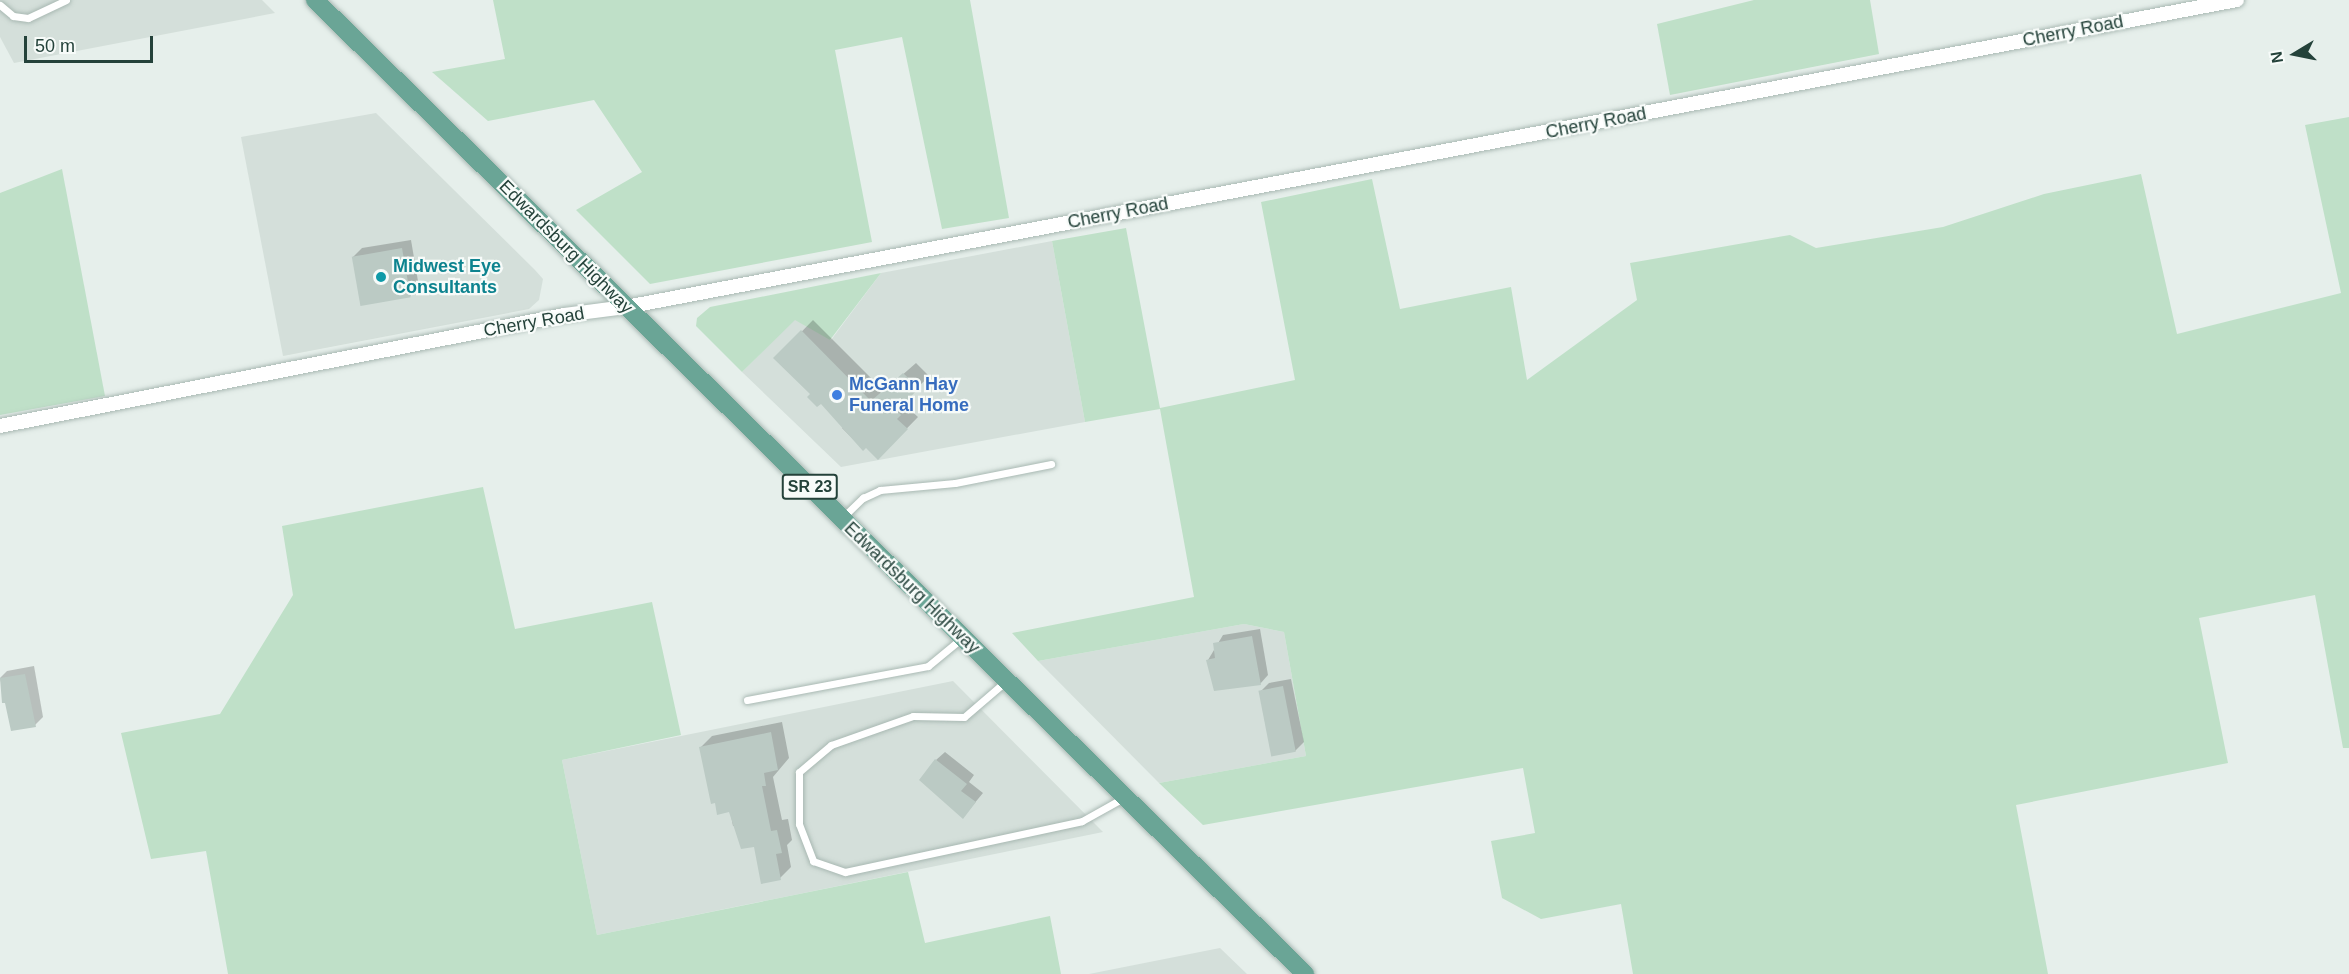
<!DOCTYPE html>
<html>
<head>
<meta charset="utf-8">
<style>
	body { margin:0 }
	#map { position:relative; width:2349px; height:974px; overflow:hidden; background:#e6efeb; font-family:Helvetica,sans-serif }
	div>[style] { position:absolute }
	.built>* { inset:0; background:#d4dfda }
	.green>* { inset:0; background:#bfe0c8 }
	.shadow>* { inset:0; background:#0003 }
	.building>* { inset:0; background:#bbcac4; transform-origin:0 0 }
	.roads { filter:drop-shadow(0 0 2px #a8b8b2) drop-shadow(0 0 2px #a8b8b2) }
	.lane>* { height:7px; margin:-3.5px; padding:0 3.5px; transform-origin:3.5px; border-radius:3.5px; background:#fff }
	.street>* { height:14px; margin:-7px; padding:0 7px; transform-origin:7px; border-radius:7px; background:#fff }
	.primary>* { height:18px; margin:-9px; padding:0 9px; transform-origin:9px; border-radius:9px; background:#6aa596 }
	.dots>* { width:16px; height:16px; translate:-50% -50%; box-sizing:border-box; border:3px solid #f7fbf9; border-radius:50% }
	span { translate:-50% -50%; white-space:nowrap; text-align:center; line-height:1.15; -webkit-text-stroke:4.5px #f7fbf9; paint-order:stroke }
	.shield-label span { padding:2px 4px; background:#f7fbf9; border:2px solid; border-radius:4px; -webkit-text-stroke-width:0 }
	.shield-label { font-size:16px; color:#24423a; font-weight:700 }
	.street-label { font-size:18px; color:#24423a }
	.culture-label { font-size:18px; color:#0d838f; font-weight:700 }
	.left { translate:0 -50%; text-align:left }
	.shop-label { font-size:18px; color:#366cbe; font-weight:700 }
	.north { position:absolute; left:2265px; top:24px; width:60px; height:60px; -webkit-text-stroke:4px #f7fbf9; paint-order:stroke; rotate:260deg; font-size:16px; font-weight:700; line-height:24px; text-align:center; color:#24423a }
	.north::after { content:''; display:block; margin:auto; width:21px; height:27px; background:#24423a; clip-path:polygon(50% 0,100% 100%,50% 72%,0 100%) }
	.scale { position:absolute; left:24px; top:36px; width:129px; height:27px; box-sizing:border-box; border:3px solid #24423a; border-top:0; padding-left:8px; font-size:18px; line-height:21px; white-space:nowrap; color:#24423a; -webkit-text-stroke:4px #f7fbf9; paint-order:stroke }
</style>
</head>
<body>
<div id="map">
	<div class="built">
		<div style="clip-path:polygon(0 0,262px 0,275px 13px,14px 63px,0 37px)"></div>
		<div style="clip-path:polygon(376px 113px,535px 270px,543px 279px,539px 300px,529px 309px,283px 356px,241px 137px)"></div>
		<div style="clip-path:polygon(1052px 241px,1085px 422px,841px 467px,742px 372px,795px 319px,831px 340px,881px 273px)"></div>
		<div style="clip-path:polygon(1244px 624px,1284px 632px,1306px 756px,1159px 783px,1038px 661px)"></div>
		<div style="clip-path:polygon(953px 681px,1103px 832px,597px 935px,562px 760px)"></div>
		<div style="clip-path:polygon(1220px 948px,1247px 974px,1089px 974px)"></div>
	</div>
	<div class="green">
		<div style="clip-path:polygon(493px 0,970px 0,1009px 218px,942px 229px,902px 37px,835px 50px,872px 242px,650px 284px,576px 210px,642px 172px,594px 100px,488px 121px,432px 72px,505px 59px)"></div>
		<div style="clip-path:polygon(1754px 0,1870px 0,1879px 54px,1670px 95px,1657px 24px)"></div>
		<div style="clip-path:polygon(2349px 117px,2349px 748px,2343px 748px,2315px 595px,2199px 618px,2228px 763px,2016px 805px,2048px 974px,1633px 974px,1621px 904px,1541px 919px,1502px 898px,1491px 841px,1535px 833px,1523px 768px,1203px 825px,1159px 783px,1306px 756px,1284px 632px,1244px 624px,1038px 661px,1012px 633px,1194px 597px,1160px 409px,1085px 422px,1052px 241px,1126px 228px,1160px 408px,1295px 380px,1261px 202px,1372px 179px,1400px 309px,1511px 287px,1527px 380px,1637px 300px,1630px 263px,1790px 235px,1816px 248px,1943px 227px,2044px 194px,2141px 174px,2177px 334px,2341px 293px,2305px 125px)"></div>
		<div style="clip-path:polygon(62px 169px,105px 396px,0 415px,0 193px)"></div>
		<div style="clip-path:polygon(881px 273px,830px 340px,795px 320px,742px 372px,696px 326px,697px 318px,710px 307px)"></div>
		<div style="clip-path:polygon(483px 487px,515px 629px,652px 602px,681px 735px,562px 760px,597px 935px,908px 872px,925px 943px,1050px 916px,1061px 974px,228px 974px,206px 851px,151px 859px,121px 733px,220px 714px,293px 595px,282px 526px)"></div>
	</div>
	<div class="shadow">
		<div style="clip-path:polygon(411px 240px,419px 287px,410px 296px,353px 257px,362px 248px)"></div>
		<div style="clip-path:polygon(813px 320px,884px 391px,916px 363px,929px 376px,907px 399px,911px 403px,907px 407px,918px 417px,878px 458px,866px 446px,863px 449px,842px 428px,845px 425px,776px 358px)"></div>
		<div style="clip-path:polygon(1260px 629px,1268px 675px,1260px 684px,1208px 660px,1223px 635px)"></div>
		<div style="clip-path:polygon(34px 666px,43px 717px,35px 725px,12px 729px,0 678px,7px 671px)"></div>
		<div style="clip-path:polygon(1291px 679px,1304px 742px,1295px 751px,1261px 691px,1269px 683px)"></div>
		<div style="clip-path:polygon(782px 722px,789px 758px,773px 777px,782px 820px,788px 819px,792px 840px,787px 845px,791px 867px,780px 878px,737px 825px,733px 826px,730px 810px,701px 747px,712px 736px)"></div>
		<div style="clip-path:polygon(945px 752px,974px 775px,969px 782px,983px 793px,963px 817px,936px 760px)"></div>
	</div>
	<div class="building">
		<div style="left:402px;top:248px;width:50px;height:51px;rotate:80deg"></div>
		<div style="clip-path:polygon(801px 330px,871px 401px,903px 373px,919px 388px,897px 411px,901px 415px,897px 419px,908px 429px,878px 460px,866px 448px,863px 451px,821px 404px,817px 407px,807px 397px,810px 394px,773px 358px)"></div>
		<div style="clip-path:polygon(1252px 636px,1261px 685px,1214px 691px,1206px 660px,1215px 658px,1213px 643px)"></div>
		<div style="clip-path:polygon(25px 674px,36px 727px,11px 731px,5px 703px,2px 703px,0 678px)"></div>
		<div style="left:1283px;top:686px;width:67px;height:25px;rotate:79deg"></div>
		<div style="clip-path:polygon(771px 732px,778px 770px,764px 773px,766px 786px,762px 786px,771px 831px,777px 830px,782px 853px,776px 854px,781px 880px,761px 884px,754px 847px,741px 849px,729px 812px,717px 815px,715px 803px,711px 804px,699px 747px)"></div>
		<div style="clip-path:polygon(935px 759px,967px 784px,961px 791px,976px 802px,963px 819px,919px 780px)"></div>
	</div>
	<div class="roads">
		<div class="lane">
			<div style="left:0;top:5px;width:17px;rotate:40deg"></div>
			<div style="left:13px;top:16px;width:15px;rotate:8deg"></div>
			<div style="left:28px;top:18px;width:42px;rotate:-25.3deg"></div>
			<div style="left:843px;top:517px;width:28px;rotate:-44deg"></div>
			<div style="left:863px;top:498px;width:19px;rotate:-25deg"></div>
			<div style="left:880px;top:490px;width:75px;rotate:-5.3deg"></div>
			<div style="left:955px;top:483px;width:98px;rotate:-11.2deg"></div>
			<div style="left:1006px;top:681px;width:55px;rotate:139.4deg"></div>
			<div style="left:964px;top:717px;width:51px;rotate:-178.9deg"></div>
			<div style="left:913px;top:716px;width:87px;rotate:160.5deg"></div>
			<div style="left:831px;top:745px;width:42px;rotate:139.8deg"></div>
			<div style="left:799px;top:772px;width:52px;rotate:90deg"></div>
			<div style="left:799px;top:824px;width:40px;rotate:69deg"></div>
			<div style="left:813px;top:861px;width:34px;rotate:19deg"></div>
			<div style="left:845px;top:872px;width:242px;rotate:-12.1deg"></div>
			<div style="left:1082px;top:821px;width:49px;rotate:-29.2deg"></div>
			<div style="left:747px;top:700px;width:184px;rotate:-10.6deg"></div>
			<div style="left:928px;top:666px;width:44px;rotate:-39.5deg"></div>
		</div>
		<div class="street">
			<div style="left:0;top:426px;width:575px;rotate:-11.13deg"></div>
			<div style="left:564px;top:315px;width:63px;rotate:-7.4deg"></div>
			<div style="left:626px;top:307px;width:1640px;rotate:-10.79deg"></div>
		</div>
		<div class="primary">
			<div style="left:315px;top:0;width:1389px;rotate:44.53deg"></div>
		</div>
	</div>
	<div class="dots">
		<div style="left:381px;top:277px;background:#0f9aa8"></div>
		<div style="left:837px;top:395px;background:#3f7fe0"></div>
	</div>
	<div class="shield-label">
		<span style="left:810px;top:487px">SR 23</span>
	</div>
	<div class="street-label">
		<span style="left:2073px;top:31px;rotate:-11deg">Cherry Road</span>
		<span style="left:1596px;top:123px;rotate:-11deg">Cherry Road</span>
		<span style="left:1118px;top:213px;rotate:-11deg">Cherry Road</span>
		<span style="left:566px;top:247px;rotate:45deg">Edwardsburg Highway</span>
		<span style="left:534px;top:322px;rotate:-10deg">Cherry Road</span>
		<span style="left:912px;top:588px;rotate:44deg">Edwardsburg Highway</span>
	</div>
	<div class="culture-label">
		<span class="left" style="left:393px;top:277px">Midwest Eye<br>Consultants</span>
	</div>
	<div class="shop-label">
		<span class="left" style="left:849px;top:395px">McGann Hay<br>Funeral Home</span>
	</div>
	<div class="north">N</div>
	<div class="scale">50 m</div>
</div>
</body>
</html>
